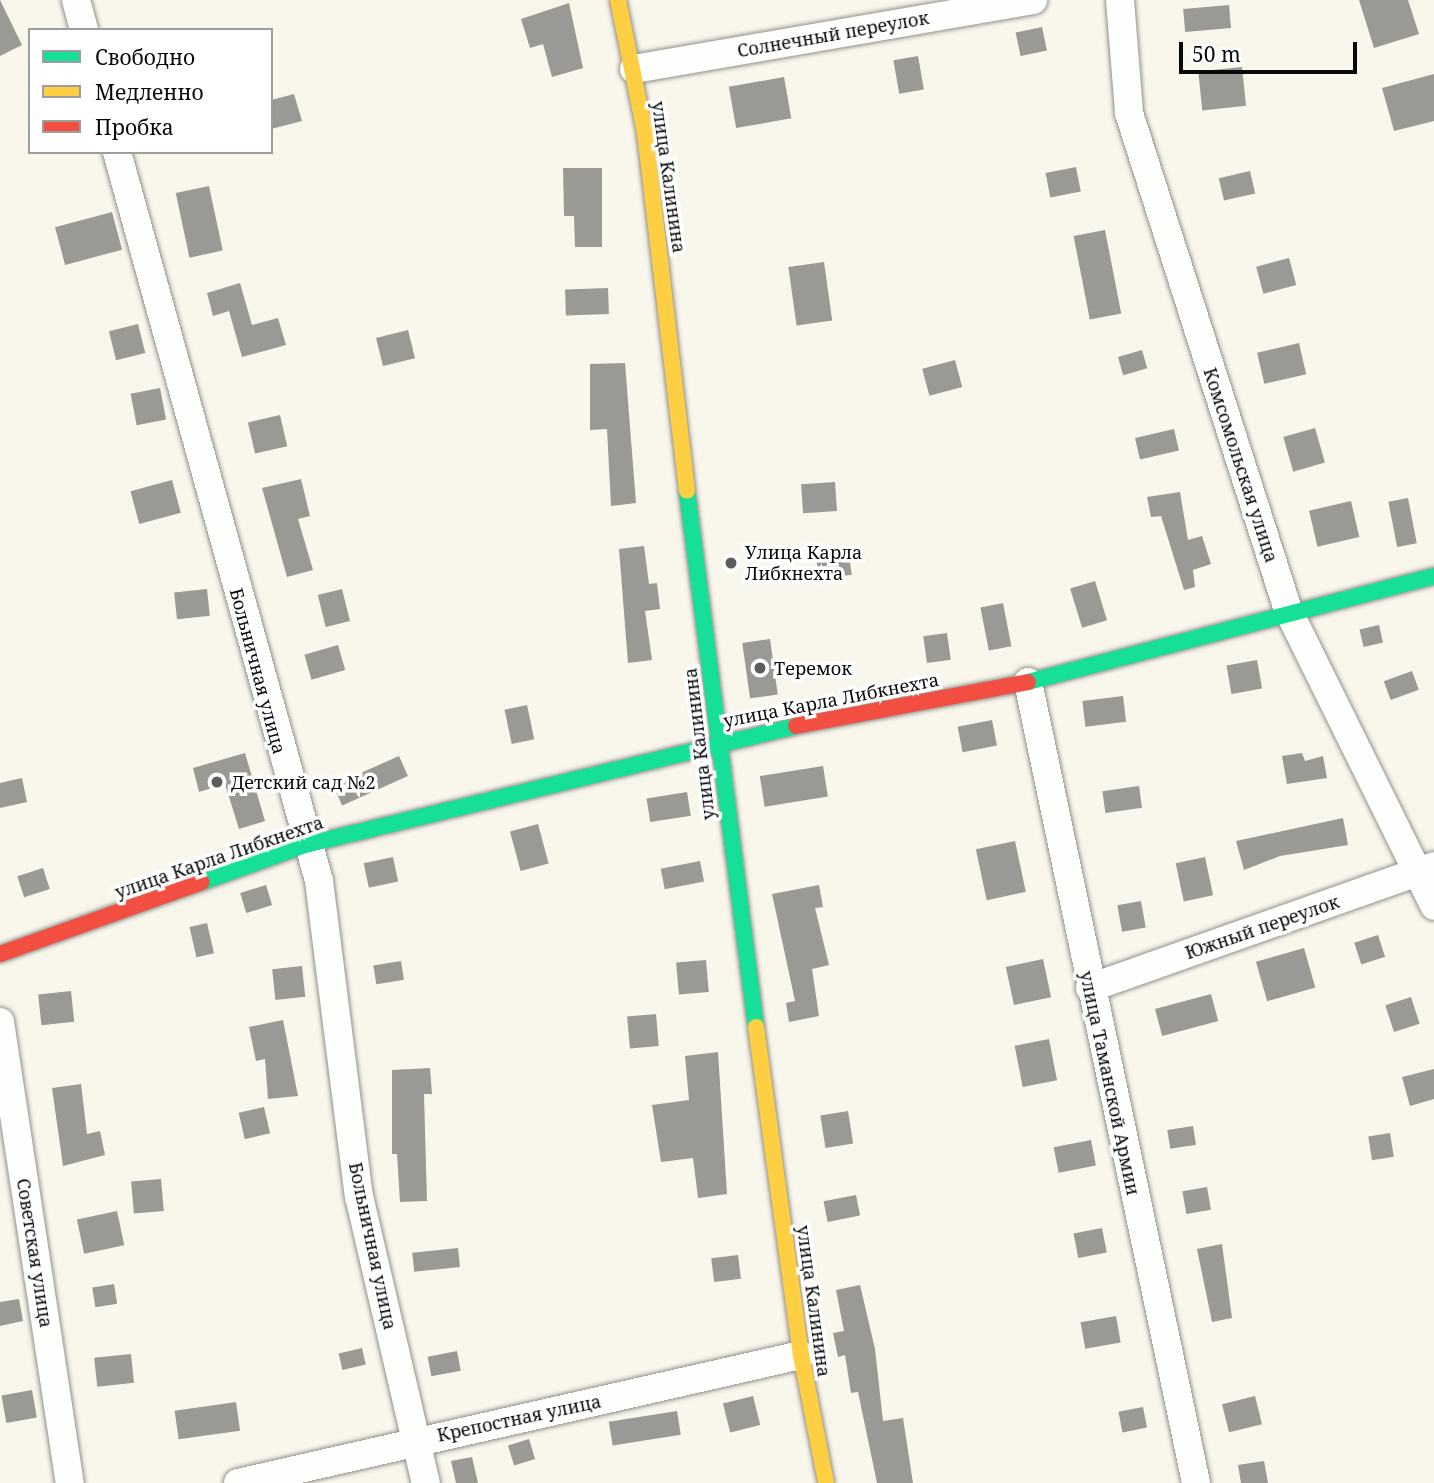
<!DOCTYPE html>
<html>
<head>
<meta charset="utf-8">
<style>
	body { margin:0 }
	#map { position:relative; width:1434px; height:1483px; overflow:hidden; background:#f9f7ec; font-family:"Noto Serif",serif }
	div>[style] { position:absolute }
	.building>* { inset:0; background:#9b9993; transform-origin:0 0 }
	.roads { filter:drop-shadow(0 0 2px #91908b) drop-shadow(0 0 2px #91908b) }
	.street>* { height:28px; margin:-14px; padding:0 14px; transform-origin:14px; border-radius:14px; background:#fefefc }
	.fast>* { height:16px; margin:-8px; padding:0 8px; transform-origin:8px; border-radius:8px; background:#16e098 }
	.slow>* { height:16px; margin:-8px; padding:0 8px; transform-origin:8px; border-radius:8px; background:#ffcf43 }
	.jam>* { height:16px; margin:-8px; padding:0 8px; transform-origin:8px; border-radius:8px; background:#f24e42 }
	.dots>* { width:19px; height:19px; translate:-50% -50%; box-sizing:border-box; border:4px solid #fff; border-radius:50% }
	span { translate:-50% -50%; white-space:nowrap; text-align:center; line-height:1.15; -webkit-text-stroke:7px #fff; paint-order:stroke }
	.street-label { font-size:18px; color:#090909 }
	.poi-label { font-size:18px; color:#090909 }
	.left { translate:0 -50%; text-align:left }
	.legend { position:absolute; left:28px; top:28px; width:245px; height:126px; box-sizing:border-box; background:#fff; border:2px solid #9d9d9d; margin:0; padding:9px 12px; list-style:none; font-size:21px; color:#090909 }
	.legend li { display:flex; align-items:center; gap:14px; height:35px }
	.legend b { width:35px; border:2px solid #9d9d9d }
	.scale { position:absolute; left:1179px; top:42px; width:178px; height:32px; box-sizing:border-box; border:4px solid #090909; border-top:0; padding-left:9px; font-size:21px; line-height:24px; white-space:nowrap; color:#090909; -webkit-text-stroke:5px #fff; paint-order:stroke }
</style>
</head>
<body>
<div id="map">
	<div class="building">
		<div style="clip-path:polygon(0 0,22px 45px,0 56px)"></div>
		<div style="clip-path:polygon(1359px 0,1408px 0,1419px 34px,1374px 48px)"></div>
		<div style="clip-path:polygon(569px 3px,583px 68px,552px 77px,543px 44px,530px 48px,521px 19px)"></div>
		<div style="left:1229px;top:5px;width:23px;height:46px;rotate:85deg"></div>
		<div style="left:1042px;top:27px;width:24px;height:27px;rotate:78deg"></div>
		<div style="left:918px;top:56px;width:34px;height:25px;rotate:80deg"></div>
		<div style="left:1242px;top:67px;width:39px;height:44px;rotate:84deg"></div>
		<div style="clip-path:polygon(1434px 74px,1434px 121px,1394px 131px,1382px 88px)"></div>
		<div style="left:784px;top:77px;width:42px;height:56px;rotate:80deg"></div>
		<div style="clip-path:polygon(294px 94px,302px 121px,271px 129px,271px 100px)"></div>
		<div style="left:1076px;top:167px;width:25px;height:31px;rotate:79deg"></div>
		<div style="clip-path:polygon(563px 168px,602px 168px,602px 247px,575px 247px,574px 216px,564px 216px)"></div>
		<div style="left:1250px;top:171px;width:23px;height:32px;rotate:77deg"></div>
		<div style="left:209px;top:186px;width:66px;height:34px;rotate:78deg"></div>
		<div style="left:112px;top:212px;width:39px;height:59px;rotate:75deg"></div>
		<div style="left:1105px;top:230px;width:85px;height:32px;rotate:79deg"></div>
		<div style="left:1289px;top:258px;width:28px;height:34px;rotate:75deg"></div>
		<div style="left:824px;top:262px;width:59px;height:36px;rotate:82deg"></div>
		<div style="clip-path:polygon(240px 283px,252px 325px,278px 318px,286px 345px,242px 357px,229px 311px,213px 316px,207px 293px)"></div>
		<div style="left:608px;top:288px;width:26px;height:43px;rotate:88deg"></div>
		<div style="left:138px;top:324px;width:30px;height:30px;rotate:76deg"></div>
		<div style="left:408px;top:330px;width:29px;height:33px;rotate:76deg"></div>
		<div style="left:1299px;top:343px;width:32px;height:43px;rotate:77deg"></div>
		<div style="left:1142px;top:350px;width:19px;height:25px;rotate:74deg"></div>
		<div style="left:955px;top:360px;width:28px;height:34px;rotate:75deg"></div>
		<div style="clip-path:polygon(625px 363px,636px 503px,611px 506px,607px 429px,590px 430px,590px 364px)"></div>
		<div style="left:160px;top:388px;width:32px;height:30px;rotate:79deg"></div>
		<div style="left:280px;top:415px;width:32px;height:33px;rotate:77deg"></div>
		<div style="left:1315px;top:428px;width:36px;height:33px;rotate:74deg"></div>
		<div style="left:1174px;top:429px;width:22px;height:40px;rotate:77deg"></div>
		<div style="clip-path:polygon(301px 479px,310px 516px,298px 519px,313px 570px,287px 577px,262px 488px)"></div>
		<div style="left:172px;top:480px;width:34px;height:43px;rotate:75deg"></div>
		<div style="left:835px;top:482px;width:29px;height:34px;rotate:86deg"></div>
		<div style="clip-path:polygon(1180px 492px,1188px 540px,1202px 536px,1211px 564px,1193px 570px,1195px 587px,1184px 590px,1161px 516px,1151px 517px,1147px 497px)"></div>
		<div style="left:1408px;top:498px;width:46px;height:20px;rotate:79deg"></div>
		<div style="left:1351px;top:501px;width:37px;height:43px;rotate:77deg"></div>
		<div style="clip-path:polygon(644px 546px,649px 584px,657px 583px,660px 609px,645px 611px,652px 660px,628px 663px,619px 549px)"></div>
		<div style="left:848px;top:548px;width:27px;height:33px;rotate:82deg"></div>
		<div style="left:1095px;top:581px;width:41px;height:26px;rotate:73deg"></div>
		<div style="left:207px;top:589px;width:27px;height:33px;rotate:84deg"></div>
		<div style="left:342px;top:589px;width:33px;height:25px;rotate:76deg"></div>
		<div style="left:1003px;top:603px;width:44px;height:23px;rotate:79deg"></div>
		<div style="left:1379px;top:625px;width:18px;height:20px;rotate:77deg"></div>
		<div style="left:947px;top:633px;width:27px;height:24px;rotate:82deg"></div>
		<div style="left:770px;top:639px;width:56px;height:28px;rotate:82deg"></div>
		<div style="left:338px;top:645px;width:26px;height:35px;rotate:74deg"></div>
		<div style="left:1257px;top:660px;width:29px;height:31px;rotate:80deg"></div>
		<div style="left:1412px;top:671px;width:20px;height:30px;rotate:70deg"></div>
		<div style="left:1123px;top:696px;width:26px;height:41px;rotate:83deg"></div>
		<div style="left:527px;top:705px;width:35px;height:23px;rotate:78deg"></div>
		<div style="left:992px;top:720px;width:26px;height:35px;rotate:79deg"></div>
		<div style="clip-path:polygon(245px 753px,265px 821px,239px 829px,225px 784px,199px 792px,193px 768px)"></div>
		<div style="clip-path:polygon(1302px 753px,1305px 761px,1323px 756px,1327px 778px,1287px 784px,1282px 756px)"></div>
		<div style="left:399px;top:756px;width:22px;height:72px;rotate:66deg"></div>
		<div style="left:823px;top:766px;width:31px;height:64px;rotate:81deg"></div>
		<div style="clip-path:polygon(22px 778px,27px 802px,0 808px,0 783px)"></div>
		<div style="left:1139px;top:786px;width:22px;height:37px;rotate:82deg"></div>
		<div style="left:687px;top:792px;width:24px;height:41px;rotate:81deg"></div>
		<div style="clip-path:polygon(1343px 818px,1348px 845px,1280px 856px,1244px 870px,1236px 841px)"></div>
		<div style="left:538px;top:824px;width:41px;height:29px;rotate:75deg"></div>
		<div style="left:1015px;top:841px;width:52px;height:40px;rotate:78deg"></div>
		<div style="left:393px;top:857px;width:25px;height:30px;rotate:78deg"></div>
		<div style="left:1205px;top:857px;width:39px;height:30px;rotate:78deg"></div>
		<div style="left:700px;top:861px;width:21px;height:40px;rotate:79deg"></div>
		<div style="left:43px;top:868px;width:22px;height:27px;rotate:72deg"></div>
		<div style="left:266px;top:885px;width:21px;height:27px;rotate:73deg"></div>
		<div style="clip-path:polygon(819px 885px,823px 907px,815px 908px,829px 965px,812px 969px,819px 1016px,789px 1022px,786px 1003px,795px 1001px,772px 894px)"></div>
		<div style="left:1141px;top:901px;width:27px;height:24px;rotate:80deg"></div>
		<div style="left:207px;top:923px;width:31px;height:18px;rotate:77deg"></div>
		<div style="left:1378px;top:935px;width:23px;height:25px;rotate:72deg"></div>
		<div style="left:1304px;top:948px;width:41px;height:50px;rotate:74deg"></div>
		<div style="left:1043px;top:959px;width:39px;height:38px;rotate:78deg"></div>
		<div style="left:706px;top:960px;width:32px;height:30px;rotate:85deg"></div>
		<div style="left:401px;top:961px;width:19px;height:28px;rotate:81deg"></div>
		<div style="left:302px;top:966px;width:31px;height:30px;rotate:84deg"></div>
		<div style="left:71px;top:991px;width:31px;height:33px;rotate:84deg"></div>
		<div style="left:1211px;top:994px;width:28px;height:58px;rotate:75deg"></div>
		<div style="left:1411px;top:997px;width:28px;height:27px;rotate:72deg"></div>
		<div style="left:656px;top:1014px;width:32px;height:29px;rotate:85deg"></div>
		<div style="clip-path:polygon(283px 1020px,298px 1096px,268px 1099px,265px 1059px,256px 1061px,249px 1027px)"></div>
		<div style="left:1049px;top:1039px;width:42px;height:35px;rotate:79deg"></div>
		<div style="clip-path:polygon(718px 1052px,727px 1194px,698px 1198px,693px 1158px,661px 1162px,652px 1105px,689px 1100px,685px 1056px)"></div>
		<div style="clip-path:polygon(430px 1068px,432px 1094px,424px 1094px,427px 1201px,400px 1202px,397px 1154px,392px 1154px,392px 1070px)"></div>
		<div style="clip-path:polygon(1434px 1069px,1434px 1099px,1410px 1106px,1402px 1077px)"></div>
		<div style="clip-path:polygon(81px 1084px,87px 1134px,100px 1131px,105px 1155px,63px 1166px,52px 1088px)"></div>
		<div style="left:264px;top:1107px;width:27px;height:26px;rotate:77deg"></div>
		<div style="left:848px;top:1111px;width:33px;height:28px;rotate:81deg"></div>
		<div style="left:1193px;top:1126px;width:19px;height:26px;rotate:81deg"></div>
		<div style="left:1390px;top:1133px;width:24px;height:22px;rotate:81deg"></div>
		<div style="left:1091px;top:1140px;width:26px;height:38px;rotate:79deg"></div>
		<div style="left:161px;top:1179px;width:32px;height:30px;rotate:85deg"></div>
		<div style="left:1207px;top:1187px;width:23px;height:25px;rotate:80deg"></div>
		<div style="left:856px;top:1195px;width:21px;height:33px;rotate:79deg"></div>
		<div style="left:117px;top:1211px;width:35px;height:41px;rotate:78deg"></div>
		<div style="left:1102px;top:1228px;width:25px;height:29px;rotate:79deg"></div>
		<div style="clip-path:polygon(1222px 1244px,1232px 1318px,1212px 1322px,1197px 1249px)"></div>
		<div style="left:458px;top:1248px;width:19px;height:46px;rotate:84deg"></div>
		<div style="left:738px;top:1255px;width:24px;height:27px;rotate:83deg"></div>
		<div style="left:114px;top:1284px;width:20px;height:22px;rotate:81deg"></div>
		<div style="clip-path:polygon(860px 1285px,875px 1349px,883px 1421px,903px 1418px,913px 1483px,877px 1483px,858px 1392px,851px 1393px,845px 1355px,838px 1357px,833px 1333px,844px 1331px,836px 1290px)"></div>
		<div style="clip-path:polygon(19px 1299px,23px 1321px,0 1326px,0 1302px)"></div>
		<div style="left:1116px;top:1316px;width:27px;height:36px;rotate:80deg"></div>
		<div style="left:362px;top:1348px;width:17px;height:24px;rotate:77deg"></div>
		<div style="left:457px;top:1351px;width:20px;height:30px;rotate:79deg"></div>
		<div style="left:131px;top:1354px;width:29px;height:37px;rotate:84deg"></div>
		<div style="left:32px;top:1390px;width:28px;height:31px;rotate:80deg"></div>
		<div style="left:753px;top:1396px;width:30px;height:31px;rotate:76deg"></div>
		<div style="left:1255px;top:1396px;width:29px;height:34px;rotate:76deg"></div>
		<div style="left:236px;top:1402px;width:29px;height:62px;rotate:82deg"></div>
		<div style="left:1143px;top:1407px;width:21px;height:25px;rotate:79deg"></div>
		<div style="left:677px;top:1411px;width:24px;height:69px;rotate:81deg"></div>
		<div style="left:529px;top:1439px;width:21px;height:22px;rotate:73deg"></div>
		<div style="clip-path:polygon(472px 1457px,478px 1483px,456px 1483px,451px 1461px)"></div>
		<div style="clip-path:polygon(1264px 1461px,1268px 1483px,1241px 1483px,1238px 1465px)"></div>
	</div>
	<div class="roads">
		<div class="street">
			<div style="left:76px;top:0;width:31px;rotate:75deg"></div>
			<div style="left:1120px;top:0;width:113px;rotate:85.4deg"></div>
			<div style="left:1129px;top:113px;width:522px;rotate:72.26deg"></div>
			<div style="left:1288px;top:610px;width:330px;rotate:63.7deg"></div>
			<div style="left:634px;top:69px;width:405px;rotate:-9.8deg"></div>
			<div style="left:117px;top:152px;width:756px;rotate:74.51deg"></div>
			<div style="left:319px;top:881px;width:318px;rotate:82.8deg"></div>
			<div style="left:359px;top:1196px;width:295px;rotate:76.9deg"></div>
			<div style="left:1028px;top:682px;width:818px;rotate:78.15deg"></div>
			<div style="left:1090px;top:988px;width:365px;rotate:-19.5deg"></div>
			<div style="left:0;top:1022px;width:466px;rotate:81.4deg"></div>
			<div style="left:238px;top:1483px;width:577px;rotate:-12.81deg"></div>
		</div>
		<div class="fast">
			<div style="left:687px;top:491px;width:540px;rotate:82.66deg"></div>
			<div style="left:1028px;top:682px;width:420px;rotate:-14.6deg"></div>
			<div style="left:202px;top:882px;width:109px;rotate:-19.8deg"></div>
			<div style="left:305px;top:845px;width:505px;rotate:-13.62deg"></div>
		</div>
		<div class="slow">
			<div style="left:618px;top:0;width:136px;rotate:78.5deg"></div>
			<div style="left:645px;top:133px;width:360px;rotate:83.3deg"></div>
			<div style="left:756px;top:1027px;width:331px;rotate:82.2deg"></div>
			<div style="left:801px;top:1355px;width:130px;rotate:78.9deg"></div>
		</div>
		<div class="jam">
			<div style="left:796px;top:726px;width:236px;rotate:-10.7deg"></div>
			<div style="left:0;top:954px;width:214px;rotate:-19.6deg"></div>
		</div>
	</div>
	<div class="dots">
		<div style="left:731px;top:563px;background:#5d5c58"></div>
		<div style="left:760px;top:668px;background:#5d5c58"></div>
		<div style="left:217px;top:782px;background:#5d5c58"></div>
	</div>
	<div class="street-label">
		<span style="left:833px;top:34px;rotate:-10deg">Солнечный переулок</span>
		<span style="left:669px;top:177px;rotate:82deg">улица Калинина</span>
		<span style="left:1241px;top:465px;rotate:72deg">Комсомольская улица</span>
		<span style="left:258px;top:671px;rotate:75deg">Больничная улица</span>
		<span style="left:831px;top:700px;rotate:-11deg">улица Карла Либкнехта</span>
		<span style="left:699px;top:744px;rotate:-97deg">улица Калинина</span>
		<span style="left:219px;top:857px;rotate:-19deg">улица Карла Либкнехта</span>
		<span style="left:1262px;top:927px;rotate:-19deg">Южный переулок</span>
		<span style="left:1110px;top:1083px;rotate:78deg">улица Таманской Армии</span>
		<span style="left:373px;top:1246px;rotate:78deg">Больничная улица</span>
		<span style="left:35px;top:1253px;rotate:81deg">Советская улица</span>
		<span style="left:814px;top:1301px;rotate:82deg">улица Калинина</span>
		<span style="left:519px;top:1418px;rotate:-12deg">Крепостная улица</span>
	</div>
	<div class="poi-label">
		<span class="left" style="left:745px;top:563px">Улица Карла<br>Либкнехта</span>
		<span class="left" style="left:774px;top:668px">Теремок</span>
		<span class="left" style="left:231px;top:782px">Детский сад №2</span>
	</div>
	<ul class="legend">
	<li><b style="height:9px;background:#16e098"></b>Свободно</li>
	<li><b style="height:9px;background:#ffcf43"></b>Медленно</li>
	<li><b style="height:9px;background:#f24e42"></b>Пробка</li>
	</ul>
	<div class="scale">50 m</div>
</div>
</body>
</html>
